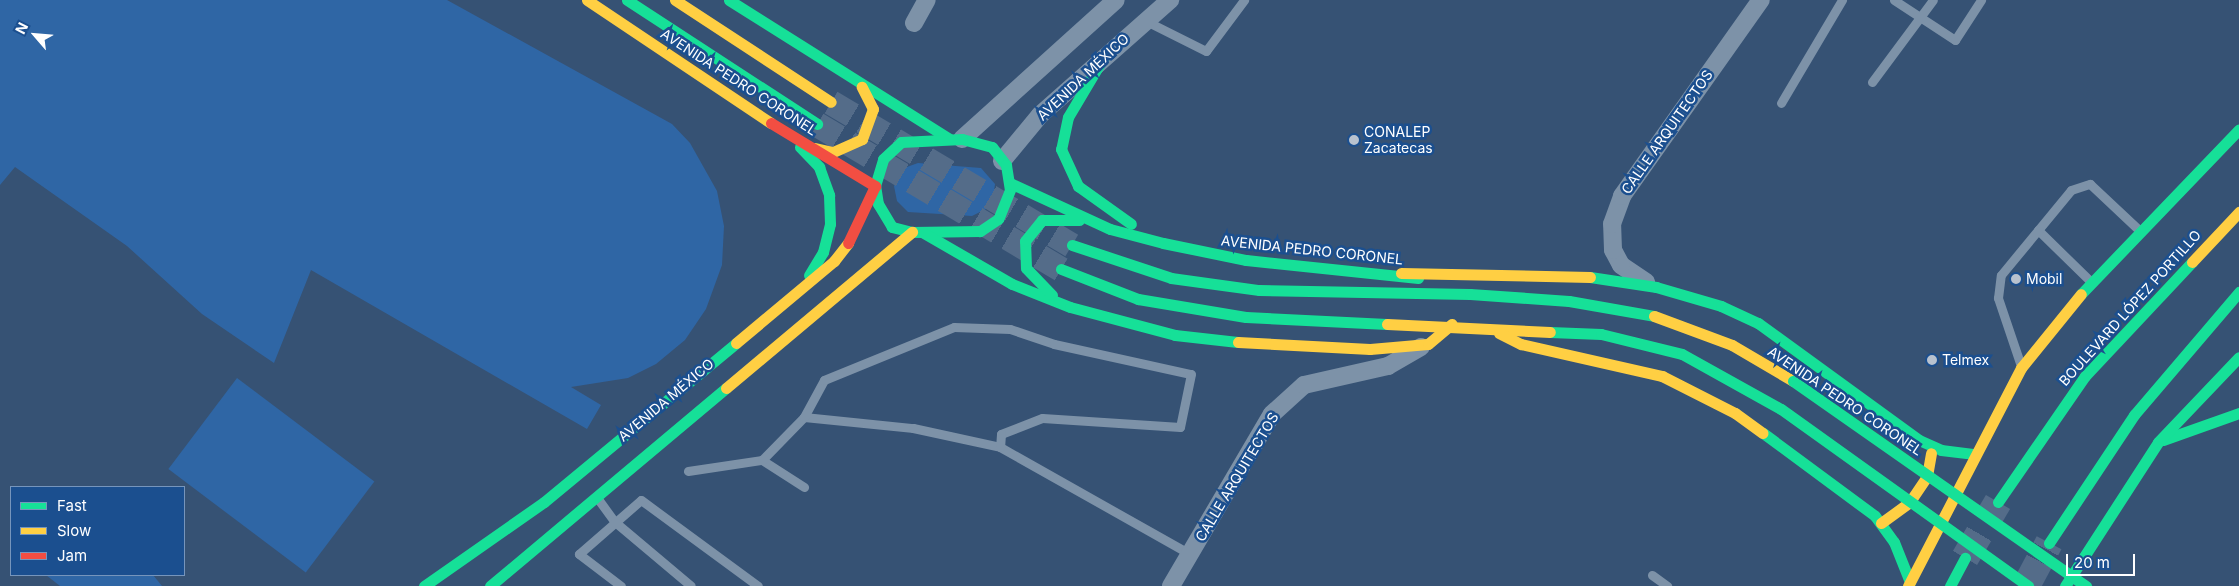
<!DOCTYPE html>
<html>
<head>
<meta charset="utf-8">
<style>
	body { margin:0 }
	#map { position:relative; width:2239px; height:586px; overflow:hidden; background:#365274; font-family:Inter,sans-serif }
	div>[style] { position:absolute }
	.green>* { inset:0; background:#2f66a5; transform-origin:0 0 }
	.secondary-tunnel>* { height:25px; margin-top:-12.5px; transform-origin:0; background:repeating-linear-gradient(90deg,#546c89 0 25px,transparent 0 37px) }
	.primary-tunnel>* { height:28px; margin-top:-14px; transform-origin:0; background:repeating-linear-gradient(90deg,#546c89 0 28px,transparent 0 42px) }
	.lane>* { height:9px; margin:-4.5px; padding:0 4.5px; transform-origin:4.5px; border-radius:4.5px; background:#7d92a8 }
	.street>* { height:18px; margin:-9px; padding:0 9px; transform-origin:9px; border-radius:9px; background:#7d92a8 }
	.fast>* { height:11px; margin:-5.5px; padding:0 5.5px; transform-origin:5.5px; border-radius:5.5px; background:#16e098 }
	.slow>* { height:11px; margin:-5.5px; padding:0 5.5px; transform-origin:5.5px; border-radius:5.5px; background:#ffcf43 }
	.jam>* { height:11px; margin:-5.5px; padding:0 5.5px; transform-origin:5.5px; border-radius:5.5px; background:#f24e42 }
	.fast-bridge>* { height:11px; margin:-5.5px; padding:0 5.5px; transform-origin:5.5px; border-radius:5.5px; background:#16e098 }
	.dots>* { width:14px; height:14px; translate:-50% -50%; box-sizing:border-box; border:2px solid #1b4f8f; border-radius:50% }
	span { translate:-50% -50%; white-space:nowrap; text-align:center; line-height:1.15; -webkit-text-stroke:5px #1b4f8f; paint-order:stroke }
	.street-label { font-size:14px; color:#fff }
	.poi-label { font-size:14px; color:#fff }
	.left { translate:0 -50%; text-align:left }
	.legend { position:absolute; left:10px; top:486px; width:175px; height:90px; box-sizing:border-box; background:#1b4f8f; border:1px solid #7695bc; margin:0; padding:6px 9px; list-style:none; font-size:15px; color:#fff }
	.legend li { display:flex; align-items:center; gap:10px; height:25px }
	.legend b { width:25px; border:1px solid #7695bc }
	.north { position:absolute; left:10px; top:10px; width:50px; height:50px; -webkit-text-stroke:4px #1b4f8f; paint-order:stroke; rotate:297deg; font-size:14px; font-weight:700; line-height:20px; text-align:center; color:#fff }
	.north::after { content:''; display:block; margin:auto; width:18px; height:22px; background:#fff; clip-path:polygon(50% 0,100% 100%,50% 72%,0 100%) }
	.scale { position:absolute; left:2066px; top:554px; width:69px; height:22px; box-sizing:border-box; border:2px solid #fff; border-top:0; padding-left:6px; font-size:15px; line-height:18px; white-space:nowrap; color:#fff; -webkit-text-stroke:4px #1b4f8f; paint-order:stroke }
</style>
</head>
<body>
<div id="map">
	<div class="green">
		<div style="clip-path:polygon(0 0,447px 0,672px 124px,690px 143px,717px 191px,724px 226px,722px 265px,706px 309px,685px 340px,656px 364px,628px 378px,571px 387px,601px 405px,587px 429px,311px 270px,274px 363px,202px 314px,127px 246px,15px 167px,0 185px)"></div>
		<div style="clip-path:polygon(918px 163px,981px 168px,995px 184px,992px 206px,972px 216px,908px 212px,897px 201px,894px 186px,904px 168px)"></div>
		<div style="left:237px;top:378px;width:172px;height:114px;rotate:37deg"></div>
		<div style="clip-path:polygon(46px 575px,153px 575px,162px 586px,60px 586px)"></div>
	</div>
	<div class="secondary-tunnel">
		<div style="left:831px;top:102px;width:280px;rotate:30.7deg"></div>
		<div style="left:817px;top:124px;width:284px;rotate:30.7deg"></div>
	</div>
	<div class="primary-tunnel">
		<div style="left:1965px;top:558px;width:65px;rotate:-59.5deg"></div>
		<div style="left:2026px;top:586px;width:49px;rotate:-61.9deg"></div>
	</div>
	<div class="lane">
		<div style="left:1894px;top:0;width:73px;rotate:33.3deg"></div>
		<div style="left:1955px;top:40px;width:48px;rotate:-57deg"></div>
		<div style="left:1146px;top:21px;width:67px;rotate:26.6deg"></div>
		<div style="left:1206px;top:51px;width:64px;rotate:-53.3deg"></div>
		<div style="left:1872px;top:82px;width:102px;rotate:-53.4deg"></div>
		<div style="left:1781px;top:103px;width:120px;rotate:-59.4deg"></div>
		<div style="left:2038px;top:230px;width:73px;rotate:44.4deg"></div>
		<div style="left:2020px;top:363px;width:69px;rotate:-108.7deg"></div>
		<div style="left:1998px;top:298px;width:23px;rotate:-83deg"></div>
		<div style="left:2001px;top:275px;width:110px;rotate:-50.5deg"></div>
		<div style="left:2071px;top:190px;width:20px;rotate:-18deg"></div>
		<div style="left:2090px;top:184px;width:67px;rotate:43.2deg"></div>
		<div style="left:804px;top:417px;width:110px;rotate:5.8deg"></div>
		<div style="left:913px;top:428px;width:89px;rotate:12.3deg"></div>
		<div style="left:1000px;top:447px;width:218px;rotate:29.4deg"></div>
		<div style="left:762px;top:460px;width:50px;rotate:32.7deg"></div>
		<div style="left:688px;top:471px;width:75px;rotate:-8.5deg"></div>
		<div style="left:762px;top:460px;width:60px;rotate:-45.7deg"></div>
		<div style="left:804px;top:417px;width:42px;rotate:-61.6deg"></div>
		<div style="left:824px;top:380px;width:140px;rotate:-22.2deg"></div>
		<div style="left:954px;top:327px;width:56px;rotate:2deg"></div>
		<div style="left:1010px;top:329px;width:46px;rotate:18.8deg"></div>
		<div style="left:1054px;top:344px;width:140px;rotate:12.4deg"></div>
		<div style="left:1191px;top:374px;width:54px;rotate:101.7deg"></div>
		<div style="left:1180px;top:427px;width:138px;rotate:-176.3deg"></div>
		<div style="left:1042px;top:418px;width:44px;rotate:158.7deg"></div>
		<div style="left:1001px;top:434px;width:13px;rotate:94deg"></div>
		<div style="left:598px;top:499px;width:29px;rotate:54deg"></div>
		<div style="left:615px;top:522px;width:99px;rotate:40.1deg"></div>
		<div style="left:1652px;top:575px;width:19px;rotate:36deg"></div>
		<div style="left:621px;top:586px;width:53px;rotate:-142.7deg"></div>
		<div style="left:579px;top:554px;width:82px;rotate:-41.1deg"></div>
		<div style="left:641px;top:500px;width:145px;rotate:36.3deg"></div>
	</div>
	<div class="street">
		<div style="left:914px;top:23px;width:26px;rotate:-61deg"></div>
		<div style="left:962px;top:139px;width:207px;rotate:-42.1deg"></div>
		<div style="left:1002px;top:161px;width:60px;rotate:-50.4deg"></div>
		<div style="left:1040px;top:115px;width:174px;rotate:-41.5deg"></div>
		<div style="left:1646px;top:282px;width:30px;rotate:-146deg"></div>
		<div style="left:1621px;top:265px;width:17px;rotate:-118deg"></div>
		<div style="left:1613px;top:250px;width:26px;rotate:-92deg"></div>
		<div style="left:1612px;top:224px;width:30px;rotate:-70deg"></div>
		<div style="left:1622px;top:196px;width:240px;rotate:-54.7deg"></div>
		<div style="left:1171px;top:586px;width:199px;rotate:-59.6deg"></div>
		<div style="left:1272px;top:414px;width:43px;rotate:-42.2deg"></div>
		<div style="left:1304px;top:385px;width:86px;rotate:-12.7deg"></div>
		<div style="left:1388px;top:366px;width:38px;rotate:-30deg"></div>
	</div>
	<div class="fast">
		<div style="left:627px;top:0;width:227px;rotate:33.1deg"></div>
		<div style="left:729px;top:0;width:261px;rotate:32.2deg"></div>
		<div style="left:1105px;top:55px;width:72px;rotate:120.8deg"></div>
		<div style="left:1068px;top:117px;width:33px;rotate:102deg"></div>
		<div style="left:1061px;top:149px;width:41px;rotate:65.3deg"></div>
		<div style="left:1078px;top:186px;width:65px;rotate:35.6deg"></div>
		<div style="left:962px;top:139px;width:31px;rotate:15deg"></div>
		<div style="left:992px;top:147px;width:23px;rotate:52deg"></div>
		<div style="left:1006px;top:165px;width:25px;rotate:81deg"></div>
		<div style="left:1010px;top:190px;width:31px;rotate:112deg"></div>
		<div style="left:998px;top:219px;width:22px;rotate:146deg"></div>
		<div style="left:980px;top:231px;width:68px;rotate:179.2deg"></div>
		<div style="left:912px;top:232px;width:21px;rotate:-166deg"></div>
		<div style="left:892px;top:227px;width:27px;rotate:-121deg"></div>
		<div style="left:878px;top:204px;width:18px;rotate:-99deg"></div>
		<div style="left:875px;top:186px;width:28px;rotate:-73deg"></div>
		<div style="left:883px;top:159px;width:25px;rotate:-43deg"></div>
		<div style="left:901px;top:142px;width:61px;rotate:-2.8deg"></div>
		<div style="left:800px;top:147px;width:28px;rotate:46deg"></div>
		<div style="left:819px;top:167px;width:30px;rotate:70deg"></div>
		<div style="left:829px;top:195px;width:29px;rotate:88deg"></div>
		<div style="left:830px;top:224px;width:29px;rotate:104deg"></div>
		<div style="left:823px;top:252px;width:27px;rotate:121deg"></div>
		<div style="left:1010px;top:183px;width:110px;rotate:24.7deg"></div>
		<div style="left:1110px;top:229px;width:55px;rotate:14.8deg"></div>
		<div style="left:1163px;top:243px;width:85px;rotate:11.6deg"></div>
		<div style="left:1246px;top:260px;width:173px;rotate:6deg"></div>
		<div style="left:922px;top:232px;width:104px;rotate:30deg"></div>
		<div style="left:1012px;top:284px;width:62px;rotate:21.6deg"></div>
		<div style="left:1070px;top:307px;width:109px;rotate:14.9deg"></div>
		<div style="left:1175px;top:335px;width:63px;rotate:6.3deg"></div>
		<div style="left:1072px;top:245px;width:104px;rotate:18.4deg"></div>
		<div style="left:1171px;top:278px;width:89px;rotate:7.8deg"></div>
		<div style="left:1259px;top:290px;width:211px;rotate:1.1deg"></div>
		<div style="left:1470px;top:294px;width:99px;rotate:4deg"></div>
		<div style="left:1569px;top:301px;width:86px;rotate:10deg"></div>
		<div style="left:1061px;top:269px;width:83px;rotate:21.3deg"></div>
		<div style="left:1138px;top:299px;width:109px;rotate:9.5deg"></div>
		<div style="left:1246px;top:317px;width:141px;rotate:2.8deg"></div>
		<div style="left:1590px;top:277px;width:67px;rotate:8.6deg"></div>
		<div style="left:1656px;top:287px;width:68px;rotate:16.3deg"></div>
		<div style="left:1721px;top:306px;width:41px;rotate:24.7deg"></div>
		<div style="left:1758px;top:323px;width:199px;rotate:36deg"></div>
		<div style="left:1919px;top:440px;width:24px;rotate:24deg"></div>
		<div style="left:1941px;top:450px;width:34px;rotate:7deg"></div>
		<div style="left:2081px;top:294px;width:228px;rotate:-46.2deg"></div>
		<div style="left:1052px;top:295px;width:37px;rotate:-134deg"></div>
		<div style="left:1026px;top:268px;width:27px;rotate:-92deg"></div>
		<div style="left:1025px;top:241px;width:27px;rotate:-51deg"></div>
		<div style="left:1042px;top:220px;width:37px"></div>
		<div style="left:1550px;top:332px;width:51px;rotate:2.2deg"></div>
		<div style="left:1601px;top:334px;width:83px;rotate:13.9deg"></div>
		<div style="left:1682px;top:354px;width:113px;rotate:29.1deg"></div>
		<div style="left:1763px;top:433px;width:139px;rotate:36.5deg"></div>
		<div style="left:1875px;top:516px;width:32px;rotate:54deg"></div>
		<div style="left:1894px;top:542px;width:43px;rotate:68.2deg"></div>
		<div style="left:2163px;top:440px;width:81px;rotate:-19.6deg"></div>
		<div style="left:1998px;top:502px;width:153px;rotate:-55.4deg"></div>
		<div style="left:2085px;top:376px;width:156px;rotate:-46.8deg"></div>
		<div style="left:2049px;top:543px;width:154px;rotate:-56.4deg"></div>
		<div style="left:2134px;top:415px;width:162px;rotate:-49.5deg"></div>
		<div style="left:424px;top:586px;width:146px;rotate:-35deg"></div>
		<div style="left:544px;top:502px;width:249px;rotate:-39.6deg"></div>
		<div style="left:490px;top:586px;width:308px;rotate:-40deg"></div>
		<div style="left:1950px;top:586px;width:32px;rotate:-62deg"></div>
		<div style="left:2065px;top:586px;width:171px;rotate:-57.1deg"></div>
		<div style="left:2158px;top:442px;width:117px;rotate:-46.4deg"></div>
	</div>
	<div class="slow">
		<div style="left:587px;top:0;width:221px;rotate:33.8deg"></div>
		<div style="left:675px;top:0;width:186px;rotate:33.2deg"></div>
		<div style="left:815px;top:148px;width:18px;rotate:13deg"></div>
		<div style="left:833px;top:152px;width:32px;rotate:-24deg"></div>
		<div style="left:862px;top:139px;width:32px;rotate:-70deg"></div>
		<div style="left:873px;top:109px;width:25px;rotate:-117deg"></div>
		<div style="left:2192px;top:262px;width:69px;rotate:-46.8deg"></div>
		<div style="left:1401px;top:273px;width:189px;rotate:1.2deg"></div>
		<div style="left:1654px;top:316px;width:83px;rotate:20.4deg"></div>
		<div style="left:1732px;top:345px;width:71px;rotate:30.5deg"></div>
		<div style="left:1387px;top:324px;width:163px;rotate:2.8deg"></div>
		<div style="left:1499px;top:333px;width:25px;rotate:27deg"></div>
		<div style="left:1521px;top:344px;width:145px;rotate:12.8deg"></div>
		<div style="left:1662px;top:376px;width:82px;rotate:26.9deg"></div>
		<div style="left:1735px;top:413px;width:34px;rotate:36deg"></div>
		<div style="left:1238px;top:342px;width:132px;rotate:3deg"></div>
		<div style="left:1370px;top:349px;width:58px;rotate:-4.9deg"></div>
		<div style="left:1428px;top:344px;width:31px;rotate:-40deg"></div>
		<div style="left:736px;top:343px;width:128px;rotate:-39.9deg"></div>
		<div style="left:834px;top:261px;width:23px;rotate:-52deg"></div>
		<div style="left:726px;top:388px;width:243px;rotate:-40deg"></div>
		<div style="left:1881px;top:523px;width:34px;rotate:-36deg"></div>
		<div style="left:1909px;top:503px;width:32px;rotate:-56deg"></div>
		<div style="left:1927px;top:476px;width:23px;rotate:-80deg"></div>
		<div style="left:1908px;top:586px;width:246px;rotate:-62.6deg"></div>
		<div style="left:2021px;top:368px;width:95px;rotate:-51deg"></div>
	</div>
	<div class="jam">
		<div style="left:771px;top:123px;width:122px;rotate:31.2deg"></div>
		<div style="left:875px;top:186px;width:63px;rotate:115.3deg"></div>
	</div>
	<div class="fast-bridge">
		<div style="left:1793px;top:381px;width:358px;rotate:35deg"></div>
		<div style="left:1781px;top:409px;width:304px;rotate:35.6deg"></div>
	</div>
	<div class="dots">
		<div style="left:1354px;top:140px;background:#b9c2ce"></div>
		<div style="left:2016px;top:279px;background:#b9c2ce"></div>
		<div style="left:1932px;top:360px;background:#b9c2ce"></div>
	</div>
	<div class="street-label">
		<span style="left:1083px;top:77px;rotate:-43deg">AVENIDA MÉXICO</span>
		<span style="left:739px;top:82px;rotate:33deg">AVENIDA PEDRO CORONEL</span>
		<span style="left:1667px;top:132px;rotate:-55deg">CALLE ARQUITECTOS</span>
		<span style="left:1312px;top:250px;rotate:6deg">AVENIDA PEDRO CORONEL</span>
		<span style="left:2130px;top:308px;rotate:-48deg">BOULEVARD LÓPEZ PORTILLO</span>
		<span style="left:666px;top:400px;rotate:-40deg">AVENIDA MÉXICO</span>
		<span style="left:1845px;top:401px;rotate:34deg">AVENIDA PEDRO CORONEL</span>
		<span style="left:1237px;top:477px;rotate:-59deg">CALLE ARQUITECTOS</span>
	</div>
	<div class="poi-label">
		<span class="left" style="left:1364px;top:140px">CONALEP<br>Zacatecas</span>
		<span class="left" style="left:2026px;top:279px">Mobil</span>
		<span class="left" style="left:1942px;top:360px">Telmex</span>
	</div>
	<ul class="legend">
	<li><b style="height:6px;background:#16e098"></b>Fast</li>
	<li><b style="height:6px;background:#ffcf43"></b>Slow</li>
	<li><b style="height:6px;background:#f24e42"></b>Jam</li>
	</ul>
	<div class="north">N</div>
	<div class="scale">20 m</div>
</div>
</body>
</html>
